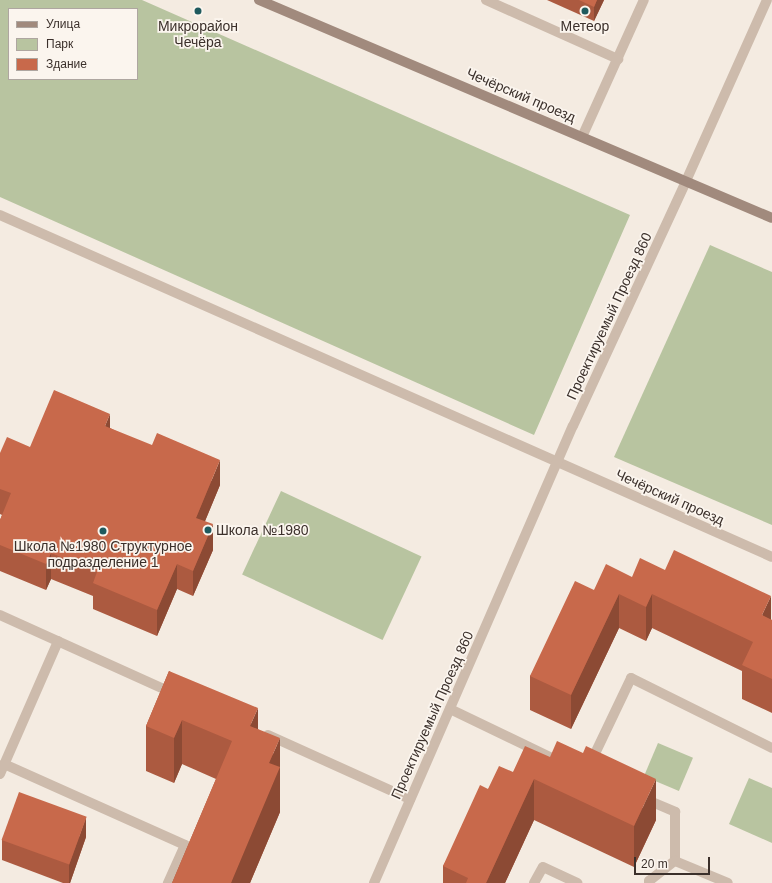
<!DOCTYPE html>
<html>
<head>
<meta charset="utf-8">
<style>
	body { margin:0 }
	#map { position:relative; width:772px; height:883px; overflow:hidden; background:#f4ebe1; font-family:Helvetica,sans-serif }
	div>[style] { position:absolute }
	.green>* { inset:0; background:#b8c4a0; transform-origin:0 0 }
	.lane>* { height:10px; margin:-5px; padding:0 5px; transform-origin:5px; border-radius:5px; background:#cdbbac }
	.street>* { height:10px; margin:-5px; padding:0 5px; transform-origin:5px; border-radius:5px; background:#cdbbac }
	.secondary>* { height:10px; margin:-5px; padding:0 5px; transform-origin:5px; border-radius:5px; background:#a18a7d }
	.wall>* { inset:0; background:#ac5a40 }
	.shaded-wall>* { inset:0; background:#8c4a34 }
	.building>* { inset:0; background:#c8694b; transform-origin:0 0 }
	.dots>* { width:11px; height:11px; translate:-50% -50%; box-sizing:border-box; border:2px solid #fbf5ee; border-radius:50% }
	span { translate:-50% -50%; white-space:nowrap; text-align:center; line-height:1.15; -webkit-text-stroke:3.5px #fbf5ee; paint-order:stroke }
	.poi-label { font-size:14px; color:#3b302b }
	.left { translate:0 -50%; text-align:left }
	.street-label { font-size:14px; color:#3b302b }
	.legend { position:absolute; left:8px; top:8px; width:130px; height:72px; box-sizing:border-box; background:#fbf5ee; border:1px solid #aea6a0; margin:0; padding:5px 7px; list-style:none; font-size:12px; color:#3b302b }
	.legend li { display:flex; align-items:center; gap:8px; height:20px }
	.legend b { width:20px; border:1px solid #aea6a0 }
	.scale { position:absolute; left:634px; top:857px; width:76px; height:18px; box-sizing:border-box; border:2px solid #3b302b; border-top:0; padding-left:5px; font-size:12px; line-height:14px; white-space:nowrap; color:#3b302b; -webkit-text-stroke:3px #fbf5ee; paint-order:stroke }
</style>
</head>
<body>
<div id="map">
	<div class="green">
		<div style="clip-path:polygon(evenodd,0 0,142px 0,630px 215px,534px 435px,0 197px,0 0,9px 9px,137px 9px,137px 79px,9px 79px,9px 9px)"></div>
		<div style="clip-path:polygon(710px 245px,772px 272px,772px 525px,614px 457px)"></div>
		<div style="left:281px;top:491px;width:155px;height:92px;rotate:25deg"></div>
		<div style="left:658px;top:743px;width:38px;height:36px;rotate:23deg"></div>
		<div style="clip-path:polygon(749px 778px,772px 788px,772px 843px,729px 824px)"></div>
	</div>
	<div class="lane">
		<div style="left:486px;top:0;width:145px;rotate:24.1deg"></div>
		<div style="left:582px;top:137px;width:150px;rotate:-65.7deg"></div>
		<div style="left:686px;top:181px;width:198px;rotate:-65.9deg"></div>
		<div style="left:0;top:615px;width:190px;rotate:24.3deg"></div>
		<div style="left:450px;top:709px;width:124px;rotate:25.7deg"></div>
		<div style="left:268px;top:735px;width:156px;rotate:24.3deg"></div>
		<div style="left:591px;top:762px;width:93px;rotate:-64.5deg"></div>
		<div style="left:631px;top:678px;width:157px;rotate:26.4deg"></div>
		<div style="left:4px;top:764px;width:198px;rotate:24.1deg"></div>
		<div style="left:185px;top:845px;width:42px;rotate:114.1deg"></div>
		<div style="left:0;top:774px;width:145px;rotate:-66.4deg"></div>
		<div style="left:645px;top:799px;width:33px;rotate:23deg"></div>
		<div style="left:675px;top:812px;width:49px;rotate:90deg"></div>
		<div style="left:534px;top:883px;width:18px;rotate:-61deg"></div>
		<div style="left:543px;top:867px;width:38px;rotate:25deg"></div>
		<div style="left:649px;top:883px;width:2px;rotate:-90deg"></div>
		<div style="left:649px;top:881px;width:33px;rotate:-38deg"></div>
		<div style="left:675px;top:861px;width:57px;rotate:22.5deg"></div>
	</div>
	<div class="street">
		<div style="left:0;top:215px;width:844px;rotate:23.89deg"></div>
		<div style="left:374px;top:883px;width:498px;rotate:-66.5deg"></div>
		<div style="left:573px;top:426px;width:270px;rotate:-65.2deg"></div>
	</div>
	<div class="secondary">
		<div style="left:259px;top:0;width:557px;rotate:23.02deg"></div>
	</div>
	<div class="wall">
		<div style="clip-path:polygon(547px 0,604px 0,594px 21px)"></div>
		<div style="clip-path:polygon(110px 428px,220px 485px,205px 521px,213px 550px,193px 596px,177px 589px,157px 636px,93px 609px,93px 596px,51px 579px,46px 590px,0 571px,0 520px,2px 515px,0 514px,0 453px,30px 447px)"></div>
		<div style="clip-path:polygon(632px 577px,772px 620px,772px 713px,742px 699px,742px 671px,652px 628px,646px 641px,619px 628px,571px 729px,530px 710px,530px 676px,594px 590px)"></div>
		<div style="clip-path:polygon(169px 671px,258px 729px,280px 767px,280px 812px,250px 883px,172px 883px,216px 779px,182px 764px,174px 783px,146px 771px,146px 726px)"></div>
		<div style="clip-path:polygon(583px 753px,656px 820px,634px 867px,534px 820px,505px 883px,443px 883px,443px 866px,488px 789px,513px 772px,550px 757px)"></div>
		<div style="clip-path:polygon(86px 837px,70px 883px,63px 883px,2px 860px,2px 840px)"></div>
	</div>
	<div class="shaded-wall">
		<div style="clip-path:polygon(597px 0,604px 0,594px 21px,594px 7px)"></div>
		<div style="clip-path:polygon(110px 414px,110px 440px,105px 426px)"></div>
		<div style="clip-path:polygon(220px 460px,220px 485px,196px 543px,196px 518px)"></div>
		<div style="clip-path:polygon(213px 524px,213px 550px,193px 596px,193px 571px)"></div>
		<div style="clip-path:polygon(51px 553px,51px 579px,46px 590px,46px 564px)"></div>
		<div style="clip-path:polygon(177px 564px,177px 589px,157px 636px,157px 610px)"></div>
		<div style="clip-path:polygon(619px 594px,619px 628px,571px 729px,571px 695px)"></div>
		<div style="clip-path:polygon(652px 594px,652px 628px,646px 641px,646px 607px)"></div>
		<div style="clip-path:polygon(771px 596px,771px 630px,762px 615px)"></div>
		<div style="clip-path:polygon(258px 708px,258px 753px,250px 726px)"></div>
		<div style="clip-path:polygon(182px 720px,182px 764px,174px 783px,174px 738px)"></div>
		<div style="clip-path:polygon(280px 738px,280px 812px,250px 883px,231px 883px,269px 763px)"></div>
		<div style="clip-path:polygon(534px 779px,534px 820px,505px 883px,486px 883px)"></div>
		<div style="clip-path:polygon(656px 779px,656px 820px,634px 867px,634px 826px)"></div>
		<div style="clip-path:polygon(86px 817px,86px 837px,70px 883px,69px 883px,69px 865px)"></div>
	</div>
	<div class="building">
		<div style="clip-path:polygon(579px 0,597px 0,594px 7px)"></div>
		<div style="clip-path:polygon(54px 390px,110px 414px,105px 426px,152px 445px,157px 433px,220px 460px,196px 518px,213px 524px,193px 571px,177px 564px,157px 610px,93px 583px,97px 572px,51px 553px,46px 564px,0 545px,0 520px,11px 493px,0 489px,0 453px,7px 437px,30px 447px)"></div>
		<div style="clip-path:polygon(674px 550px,771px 596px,762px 615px,772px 620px,772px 679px,742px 665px,753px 642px,652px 594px,646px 607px,619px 594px,571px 695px,530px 676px,575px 581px,594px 590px,606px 564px,632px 577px,640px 558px,665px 570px)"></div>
		<div style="clip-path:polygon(169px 671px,258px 708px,250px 726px,280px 738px,269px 763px,280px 767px,231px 883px,172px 883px,232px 741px,182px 720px,174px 738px,146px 726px)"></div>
		<div style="clip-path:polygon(557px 741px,583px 753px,586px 746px,656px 779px,634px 826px,534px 779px,486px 883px,466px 883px,468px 878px,443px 866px,480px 785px,488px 789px,499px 766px,513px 772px,525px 746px,550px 757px)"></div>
		<div style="left:19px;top:792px;width:72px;height:51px;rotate:20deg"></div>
	</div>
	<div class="dots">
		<div style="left:198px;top:11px;background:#1f5a5e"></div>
		<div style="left:585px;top:11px;background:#1f5a5e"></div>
		<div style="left:208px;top:530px;background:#1f5a5e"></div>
		<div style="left:103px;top:531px;background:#1f5a5e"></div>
	</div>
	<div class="poi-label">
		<span style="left:198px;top:34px">Микрорайон<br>Чечёра</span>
		<span style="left:585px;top:26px">Метеор</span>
		<span class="left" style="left:216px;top:530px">Школа №1980</span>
		<span style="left:103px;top:554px">Школа №1980 Структурное<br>подразделение 1</span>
	</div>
	<div class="street-label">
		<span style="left:521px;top:95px;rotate:23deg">Чечёрский проезд</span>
		<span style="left:609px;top:316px;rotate:-65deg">Проектируемый Проезд 860</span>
		<span style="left:670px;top:497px;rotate:24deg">Чечёрский проезд</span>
		<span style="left:432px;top:715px;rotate:-66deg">Проектируемый Проезд 860</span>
	</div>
	<ul class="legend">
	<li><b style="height:5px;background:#a18a7d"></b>Улица</li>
	<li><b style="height:11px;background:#b8c4a0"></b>Парк</li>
	<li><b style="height:11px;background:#c8694b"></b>Здание</li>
	</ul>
	<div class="scale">20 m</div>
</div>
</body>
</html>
